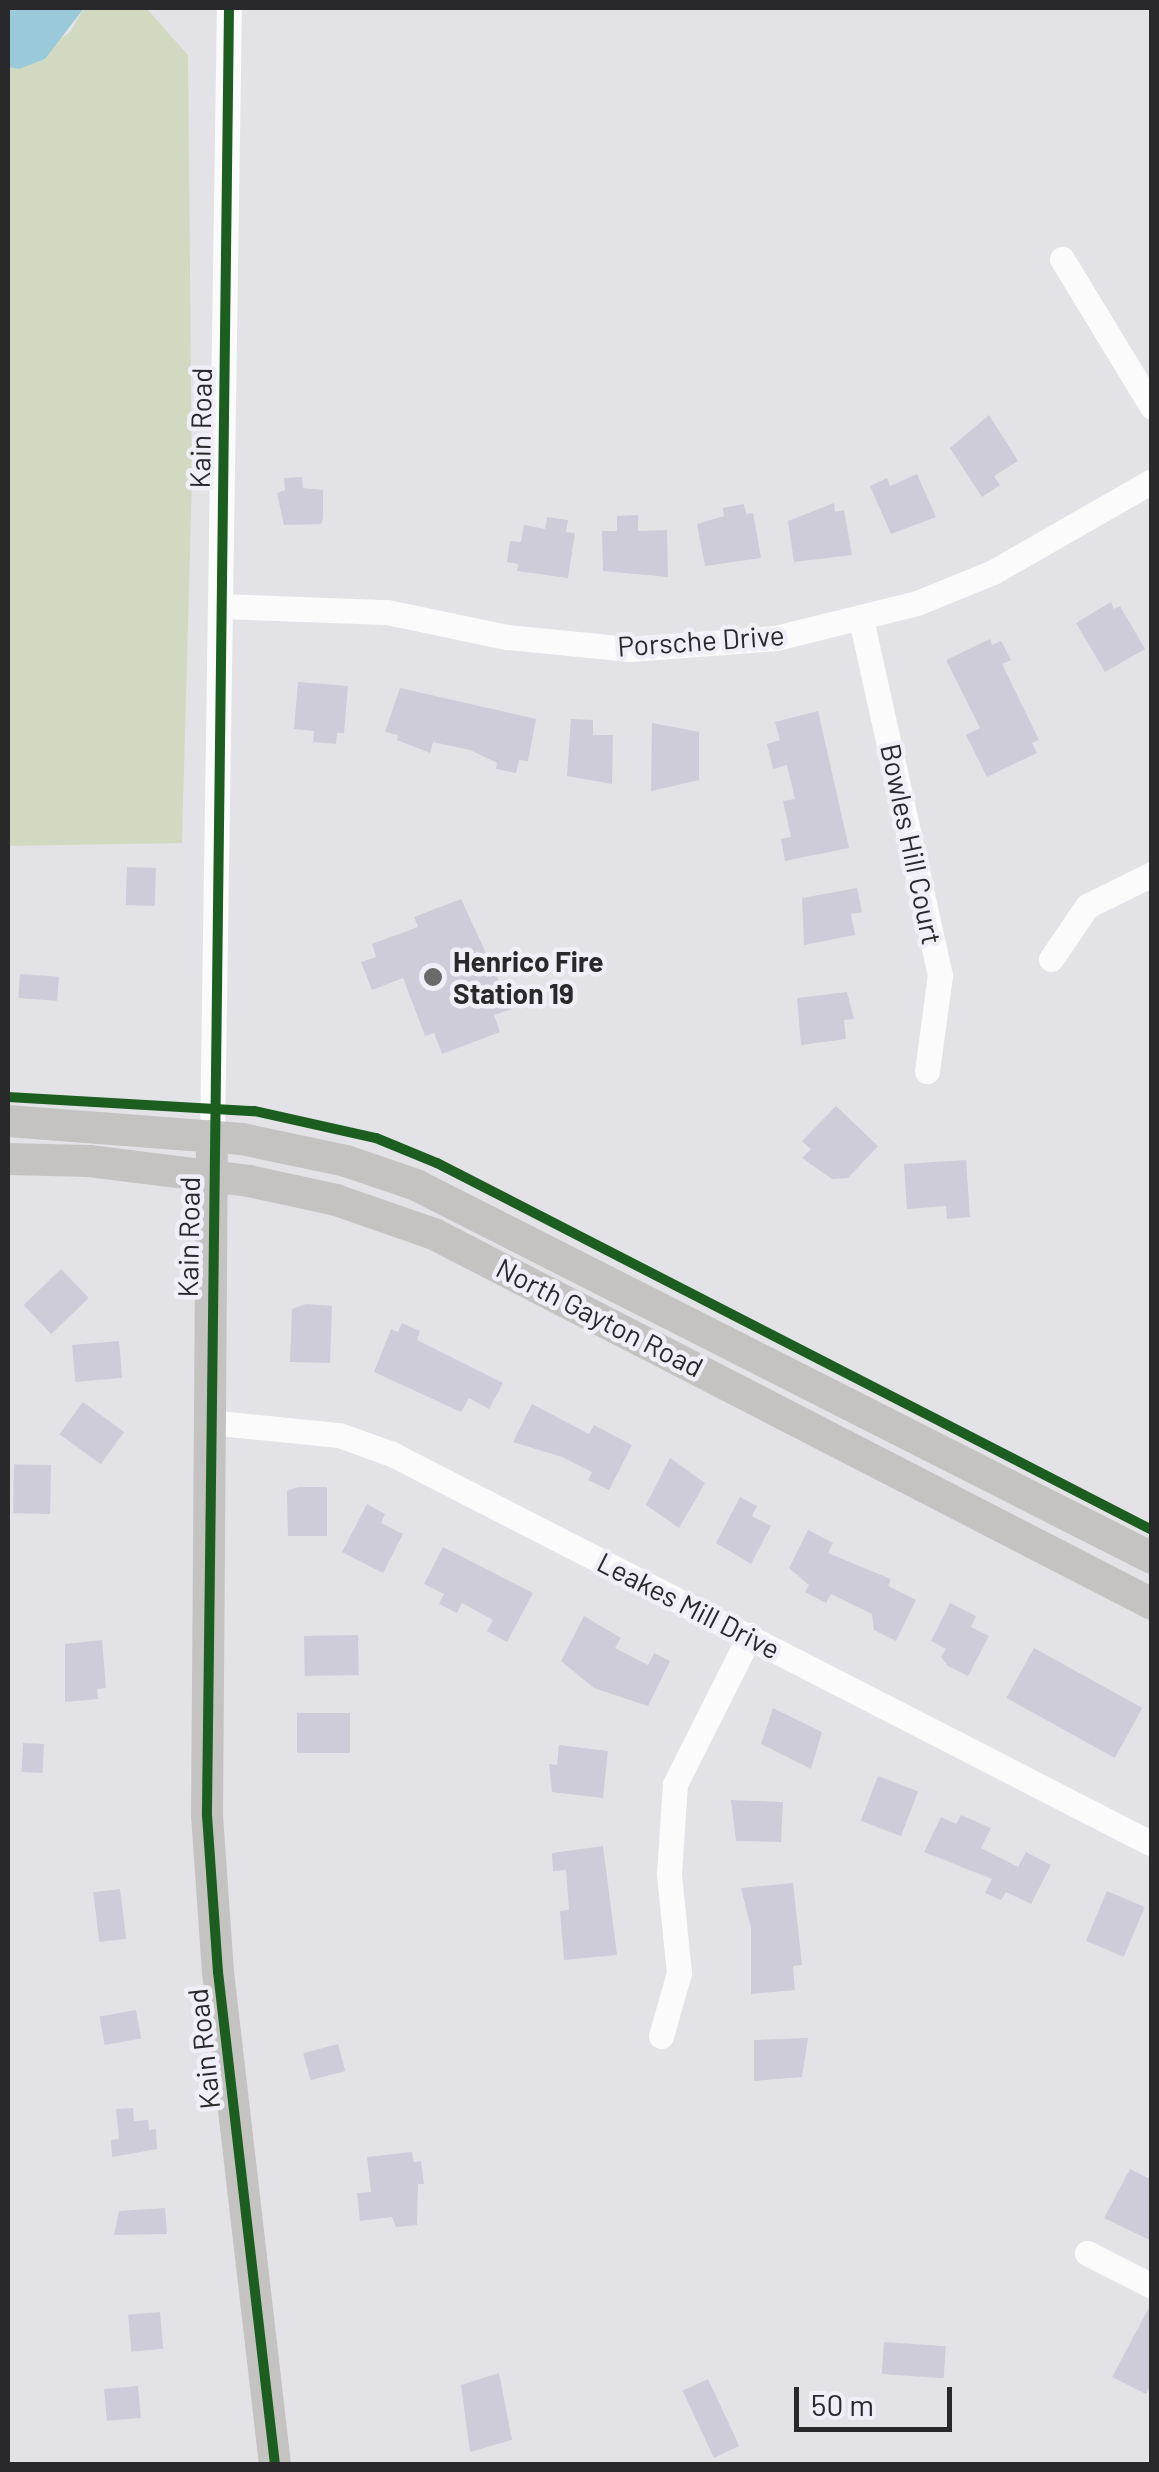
<!DOCTYPE html>
<html>
<head>
<meta charset="utf-8">
<style>
	body { margin:0 }
	#map { position:relative; width:1159px; height:2472px; overflow:hidden; background:#e3e3e7; font-family:Barlow,sans-serif }
	div>[style] { position:absolute }
	.green>* { inset:0; background:#d1dac0 }
	.water>* { inset:0; background:#9acad9 }
	.building>* { inset:0; background:#ceccd8; transform-origin:0 0 }
	.street>* { height:25px; margin:-12.5px; padding:0 12.5px; transform-origin:12.5px; border-radius:12.5px; background:#fbfbfb }
	.secondary>* { height:32px; margin:-16px; padding:0 16px; transform-origin:16px; border-radius:16px; background:#c5c3c2 }
	.cycleway>* { height:10px; margin:-5px; padding:0 5px; transform-origin:5px; border-radius:5px; background:#1b5e20 }
	.dots>* { width:28px; height:28px; translate:-50% -50%; box-sizing:border-box; border:5px solid #f0eef7; border-radius:50% }
	span { translate:-50% -50%; white-space:nowrap; text-align:center; line-height:1.15; -webkit-text-stroke:9px #f0eef7; paint-order:stroke }
	.street-label { font-size:28px; color:#29292c }
	.poi-label { font-size:28px; color:#29292c; font-weight:700 }
	.left { translate:0 -50%; text-align:left }
	.frame { position:absolute; inset:0; border:10px solid #29292c; pointer-events:none }
	.scale { position:absolute; left:794px; top:2387px; width:158px; height:45px; box-sizing:border-box; border:5px solid #29292c; border-top:0; padding-left:12px; font-size:30px; line-height:35px; white-space:nowrap; color:#29292c; -webkit-text-stroke:8px #f0eef7; paint-order:stroke }
</style>
</head>
<body>
<div id="map">
	<div class="green">
		<div style="clip-path:polygon(84px 8px,146px 8px,188px 55px,192px 480px,182px 843px,8px 846px,8px 67px,19px 69px,70px 32px)"></div>
	</div>
	<div class="water">
		<div style="clip-path:polygon(8px 8px,84px 8px,45px 59px,19px 69px,8px 67px)"></div>
	</div>
	<div class="building">
		<div style="clip-path:polygon(989px 415px,1018px 461px,994px 476px,1000px 485px,982px 497px,950px 448px)"></div>
		<div style="clip-path:polygon(917px 474px,936px 517px,891px 534px,870px 486px,887px 478px,890px 486px)"></div>
		<div style="clip-path:polygon(302px 477px,303px 488px,323px 490px,323px 518px,321px 524px,284px 525px,277px 493px,285px 490px,284px 478px)"></div>
		<div style="clip-path:polygon(834px 503px,835px 512px,844px 510px,852px 555px,794px 562px,788px 521px)"></div>
		<div style="clip-path:polygon(744px 504px,746px 514px,753px 513px,761px 558px,705px 566px,697px 524px,724px 516px,723px 508px)"></div>
		<div style="clip-path:polygon(638px 515px,638px 531px,667px 530px,668px 577px,603px 571px,602px 531px,617px 531px,617px 516px)"></div>
		<div style="clip-path:polygon(547px 517px,568px 520px,566px 532px,575px 533px,568px 578px,517px 571px,518px 564px,507px 562px,510px 541px,521px 542px,524px 525px,545px 529px)"></div>
		<div style="clip-path:polygon(1111px 602px,1114px 609px,1120px 606px,1145px 649px,1105px 672px,1076px 623px)"></div>
		<div style="clip-path:polygon(990px 639px,992px 645px,1001px 641px,1011px 660px,1002px 664px,1039px 740px,1032px 743px,1037px 753px,987px 777px,966px 735px,980px 728px,946px 660px)"></div>
		<div style="clip-path:polygon(298px 682px,348px 686px,344px 733px,337px 733px,336px 744px,313px 742px,314px 731px,294px 729px)"></div>
		<div style="clip-path:polygon(400px 688px,536px 719px,528px 761px,519px 760px,516px 773px,496px 769px,497px 763px,470px 750px,433px 742px,430px 753px,397px 740px,398px 735px,385px 732px)"></div>
		<div style="clip-path:polygon(818px 711px,849px 848px,785px 861px,781px 839px,791px 837px,783px 801px,795px 799px,787px 765px,773px 769px,767px 744px,780px 740px,775px 722px)"></div>
		<div style="clip-path:polygon(571px 719px,593px 720px,593px 735px,613px 735px,612px 784px,567px 776px)"></div>
		<div style="clip-path:polygon(652px 723px,699px 732px,699px 780px,651px 791px)"></div>
		<div style="left:127px;top:867px;width:29px;height:38px;rotate:2deg"></div>
		<div style="clip-path:polygon(857px 888px,862px 912px,851px 914px,855px 935px,804px 945px,802px 898px)"></div>
		<div style="clip-path:polygon(461px 899px,512px 1009px,494px 1015px,500px 1032px,442px 1054px,434px 1033px,425px 1036px,403px 978px,372px 990px,361px 962px,376px 957px,372px 944px,418px 927px,414px 917px)"></div>
		<div style="left:20px;top:974px;width:39px;height:24px;rotate:4deg"></div>
		<div style="clip-path:polygon(847px 992px,854px 1019px,844px 1020px,846px 1039px,801px 1045px,797px 998px)"></div>
		<div style="clip-path:polygon(836px 1106px,878px 1146px,848px 1178px,832px 1179px,802px 1158px,811px 1149px,802px 1141px)"></div>
		<div style="clip-path:polygon(966px 1160px,970px 1217px,947px 1219px,946px 1206px,907px 1209px,904px 1164px)"></div>
		<div style="left:61px;top:1269px;width:40px;height:52px;rotate:46deg"></div>
		<div style="clip-path:polygon(306px 1304px,332px 1306px,330px 1363px,290px 1362px,292px 1309px)"></div>
		<div style="clip-path:polygon(402px 1323px,420px 1331px,417px 1340px,503px 1383px,489px 1409px,469px 1398px,461px 1412px,374px 1372px,391px 1329px,398px 1332px)"></div>
		<div style="left:119px;top:1341px;width:37px;height:47px;rotate:85deg"></div>
		<div style="left:83px;top:1402px;width:51px;height:40px;rotate:36deg"></div>
		<div style="clip-path:polygon(532px 1404px,589px 1434px,594px 1425px,632px 1445px,609px 1490px,588px 1480px,592px 1472px,562px 1457px,513px 1442px)"></div>
		<div style="clip-path:polygon(670px 1458px,705px 1483px,679px 1528px,646px 1505px)"></div>
		<div style="left:51px;top:1465px;width:49px;height:37px;rotate:91deg"></div>
		<div style="clip-path:polygon(298px 1487px,327px 1487px,327px 1536px,288px 1536px,287px 1491px)"></div>
		<div style="clip-path:polygon(740px 1497px,757px 1506px,752px 1516px,771px 1526px,751px 1564px,716px 1543px)"></div>
		<div style="clip-path:polygon(367px 1504px,385px 1514px,381px 1523px,403px 1534px,383px 1573px,342px 1552px)"></div>
		<div style="clip-path:polygon(808px 1530px,833px 1543px,828px 1553px,891px 1579px,888px 1586px,916px 1600px,896px 1641px,874px 1630px,872px 1614px,831px 1594px,826px 1603px,805px 1592px,809px 1585px,789px 1568px)"></div>
		<div style="clip-path:polygon(443px 1547px,533px 1593px,507px 1642px,487px 1631px,493px 1620px,462px 1603px,457px 1613px,439px 1604px,444px 1594px,424px 1584px)"></div>
		<div style="clip-path:polygon(950px 1603px,976px 1616px,971px 1627px,989px 1636px,968px 1676px,948px 1666px,941px 1657px,946px 1649px,931px 1641px)"></div>
		<div style="clip-path:polygon(584px 1616px,621px 1638px,615px 1648px,648px 1665px,654px 1653px,670px 1661px,648px 1706px,594px 1688px,561px 1661px)"></div>
		<div style="left:358px;top:1635px;width:40px;height:54px;rotate:89deg"></div>
		<div style="clip-path:polygon(102px 1640px,106px 1688px,97px 1689px,98px 1699px,65px 1702px,65px 1644px)"></div>
		<div style="left:1034px;top:1648px;width:124px;height:57px;rotate:29deg"></div>
		<div style="clip-path:polygon(773px 1708px,822px 1732px,811px 1769px,761px 1744px)"></div>
		<div style="left:297px;top:1713px;width:53px;height:40px"></div>
		<div style="left:23px;top:1743px;width:21px;height:29px;rotate:3deg"></div>
		<div style="clip-path:polygon(559px 1745px,608px 1751px,603px 1798px,552px 1792px,549px 1764px,557px 1765px)"></div>
		<div style="left:878px;top:1776px;width:43px;height:48px;rotate:21deg"></div>
		<div style="clip-path:polygon(731px 1800px,783px 1802px,781px 1842px,736px 1841px)"></div>
		<div style="clip-path:polygon(961px 1815px,991px 1828px,981px 1848px,1018px 1867px,1026px 1852px,1051px 1865px,1031px 1904px,1006px 1892px,1001px 1900px,985px 1893px,992px 1879px,924px 1852px,941px 1817px,956px 1824px)"></div>
		<div style="clip-path:polygon(603px 1846px,617px 1955px,564px 1960px,560px 1911px,569px 1910px,566px 1870px,553px 1871px,552px 1853px)"></div>
		<div style="clip-path:polygon(793px 1883px,802px 1965px,793px 1966px,795px 1990px,751px 1994px,751px 1928px,741px 1888px)"></div>
		<div style="left:120px;top:1889px;width:50px;height:27px;rotate:83deg"></div>
		<div style="left:1107px;top:1891px;width:41px;height:54px;rotate:23deg"></div>
		<div style="left:136px;top:2010px;width:29px;height:37px;rotate:80deg"></div>
		<div style="clip-path:polygon(808px 2038px,802px 2077px,754px 2081px,754px 2040px)"></div>
		<div style="left:338px;top:2044px;width:28px;height:36px;rotate:75deg"></div>
		<div style="clip-path:polygon(133px 2108px,134px 2121px,148px 2120px,149px 2130px,156px 2129px,157px 2149px,112px 2157px,111px 2140px,119px 2139px,116px 2109px)"></div>
		<div style="clip-path:polygon(412px 2152px,414px 2162px,421px 2161px,424px 2184px,418px 2184px,417px 2225px,396px 2227px,392px 2217px,360px 2221px,357px 2193px,371px 2192px,367px 2157px)"></div>
		<div style="clip-path:polygon(1130px 2169px,1152px 2180px,1152px 2241px,1104px 2218px)"></div>
		<div style="clip-path:polygon(165px 2208px,167px 2234px,114px 2235px,119px 2211px)"></div>
		<div style="clip-path:polygon(1152px 2302px,1152px 2383px,1146px 2394px,1112px 2377px)"></div>
		<div style="left:160px;top:2312px;width:37px;height:32px;rotate:85deg"></div>
		<div style="left:884px;top:2342px;width:62px;height:32px;rotate:4deg"></div>
		<div style="clip-path:polygon(499px 2373px,512px 2440px,470px 2452px,461px 2385px)"></div>
		<div style="left:708px;top:2379px;width:74px;height:28px;rotate:65deg"></div>
		<div style="left:138px;top:2386px;width:32px;height:34px;rotate:85deg"></div>
	</div>
	<div class="street">
		<div style="left:1062px;top:259px;width:173px;rotate:58.7deg"></div>
		<div style="left:220px;top:606px;width:167px;rotate:2.1deg"></div>
		<div style="left:387px;top:612px;width:123px;rotate:11.8deg"></div>
		<div style="left:507px;top:637px;width:124px;rotate:5.6deg"></div>
		<div style="left:630px;top:649px;width:146px;rotate:-4.3deg"></div>
		<div style="left:776px;top:638px;width:145px;rotate:-13.9deg"></div>
		<div style="left:917px;top:603px;width:82px;rotate:-22.2deg"></div>
		<div style="left:993px;top:572px;width:183px;rotate:-29.8deg"></div>
		<div style="left:861px;top:619px;width:365px;rotate:77.5deg"></div>
		<div style="left:940px;top:975px;width:97px;rotate:97.7deg"></div>
		<div style="left:1051px;top:959px;width:64px;rotate:-55.8deg"></div>
		<div style="left:1087px;top:906px;width:72px;rotate:-26.2deg"></div>
		<div style="left:212px;top:1136px;width:1128px;rotate:-89.14deg"></div>
		<div style="left:208px;top:1422px;width:132px;rotate:5.7deg"></div>
		<div style="left:339px;top:1435px;width:56px;rotate:19.7deg"></div>
		<div style="left:392px;top:1454px;width:854px;rotate:27.16deg"></div>
		<div style="left:661px;top:2036px;width:66px;rotate:-74.1deg"></div>
		<div style="left:679px;top:1973px;width:100px;rotate:-95.8deg"></div>
		<div style="left:669px;top:1874px;width:90px;rotate:-86.2deg"></div>
		<div style="left:675px;top:1784px;width:167px;rotate:-63.3deg"></div>
		<div style="left:1087px;top:2253px;width:73px;rotate:26.9deg"></div>
	</div>
	<div class="secondary">
		<div style="left:8px;top:1121px;width:235px;rotate:4.4deg"></div>
		<div style="left:242px;top:1139px;width:106px;rotate:11.9deg"></div>
		<div style="left:346px;top:1161px;width:74px;rotate:18.9deg"></div>
		<div style="left:416px;top:1185px;width:825px;rotate:26.88deg"></div>
		<div style="left:212px;top:1136px;width:679px;rotate:90.42deg"></div>
		<div style="left:207px;top:1815px;width:157px;rotate:86deg"></div>
		<div style="left:218px;top:1972px;width:495px;rotate:83.4deg"></div>
		<div style="left:8px;top:1159px;width:81px;rotate:1.4deg"></div>
		<div style="left:89px;top:1161px;width:161px;rotate:7.1deg"></div>
		<div style="left:249px;top:1181px;width:89px;rotate:12.3deg"></div>
		<div style="left:336px;top:1200px;width:104px;rotate:19.1deg"></div>
		<div style="left:434px;top:1234px;width:808px;rotate:27.26deg"></div>
	</div>
	<div class="cycleway">
		<div style="left:229px;top:8px;width:1807px;rotate:90.7deg"></div>
		<div style="left:207px;top:1815px;width:157px;rotate:86deg"></div>
		<div style="left:218px;top:1972px;width:495px;rotate:83.4deg"></div>
		<div style="left:8px;top:1097px;width:246px;rotate:3.3deg"></div>
		<div style="left:254px;top:1111px;width:125px;rotate:12.5deg"></div>
		<div style="left:376px;top:1138px;width:66px;rotate:22.3deg"></div>
		<div style="left:437px;top:1163px;width:804px;rotate:27.17deg"></div>
	</div>
	<div class="dots">
		<div style="left:433px;top:977px;background:#6a6a6d"></div>
	</div>
	<div class="street-label">
		<span style="left:200px;top:428px;rotate:-89deg">Kain Road</span>
		<span style="left:701px;top:640px;rotate:-4deg">Porsche Drive</span>
		<span style="left:912px;top:844px;rotate:78deg">Bowles Hill Court</span>
		<span style="left:188px;top:1237px;rotate:-89deg">Kain Road</span>
		<span style="left:600px;top:1317px;rotate:27deg">North Gayton Road</span>
		<span style="left:689px;top:1605px;rotate:27deg">Leakes Mill Drive</span>
		<span style="left:203px;top:2049px;rotate:-96deg">Kain Road</span>
	</div>
	<div class="poi-label">
		<span class="left" style="left:453px;top:977px">Henrico Fire<br>Station 19</span>
	</div>
	<div class="frame"></div>
	<div class="scale">50 m</div>
</div>
</body>
</html>
